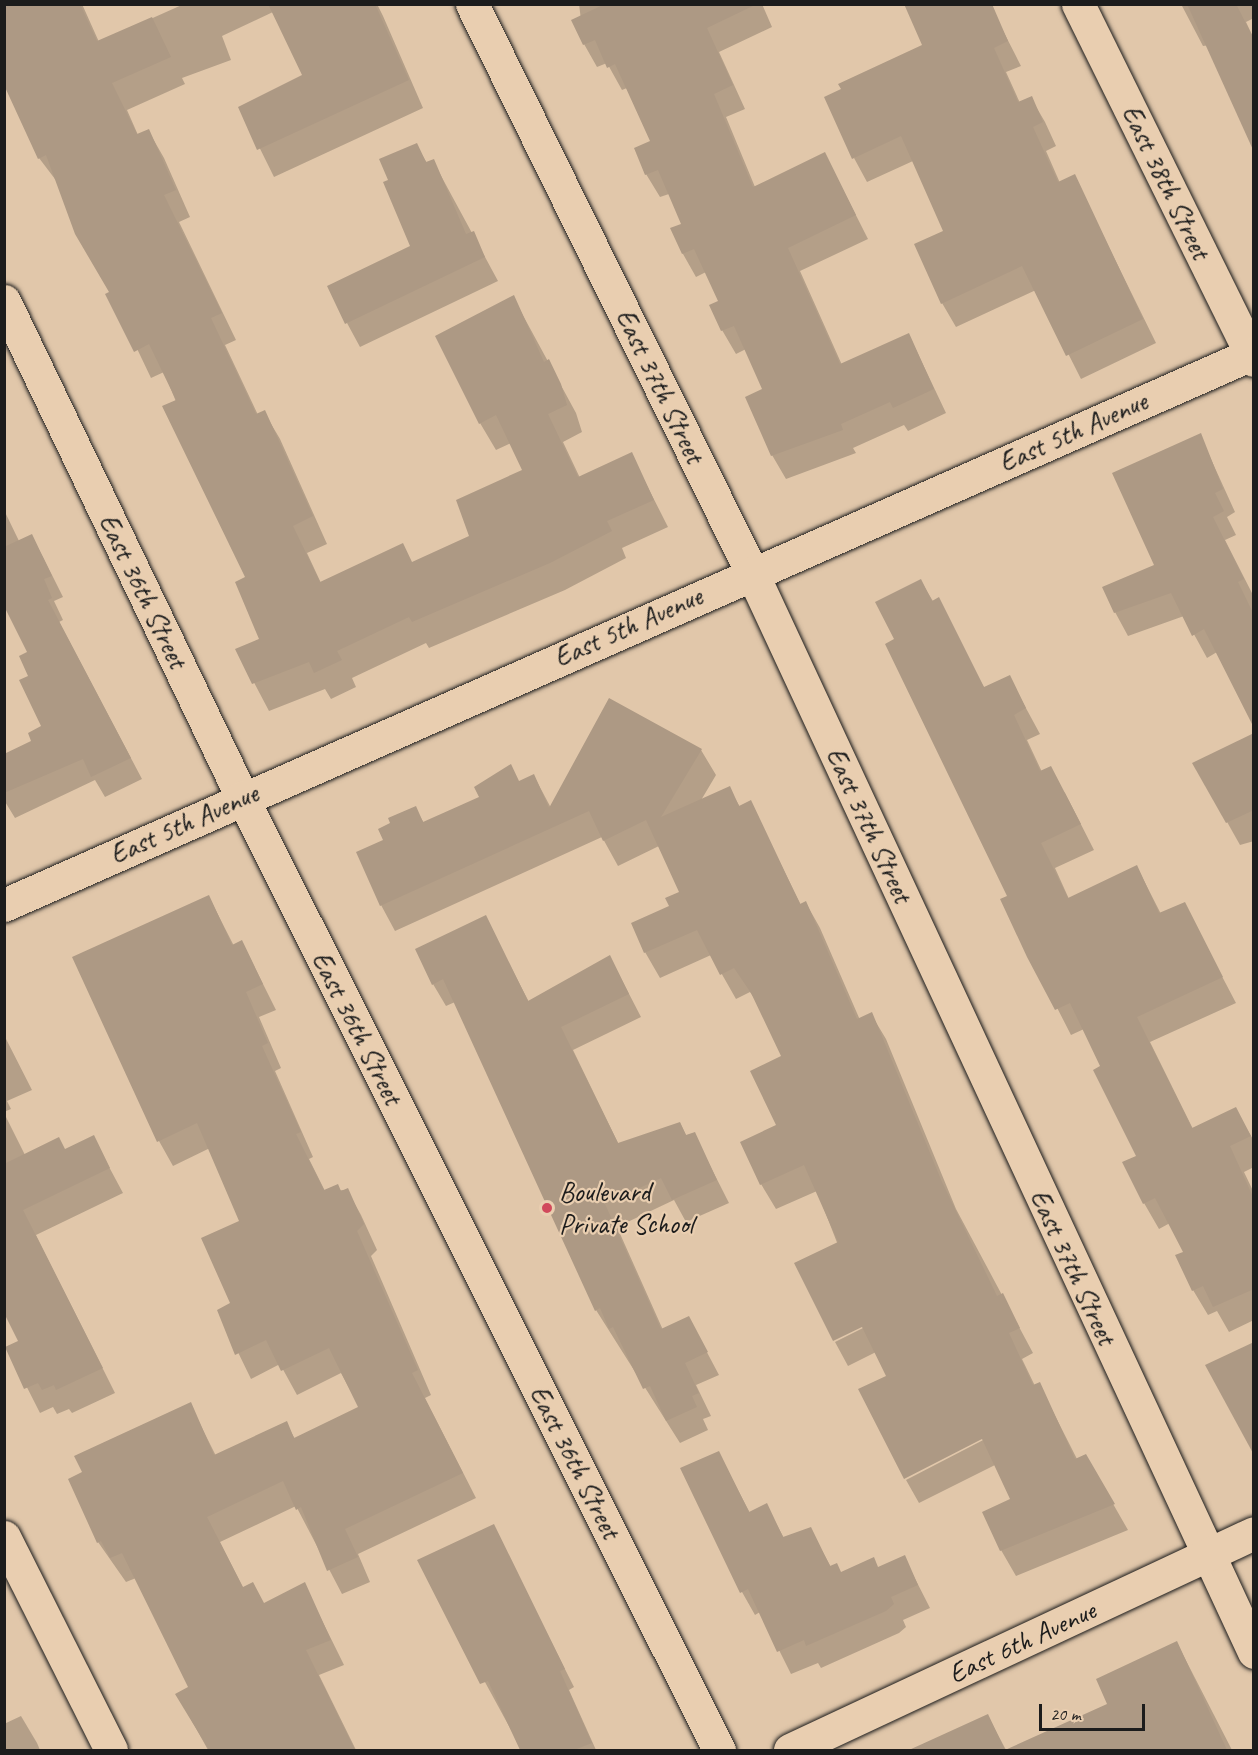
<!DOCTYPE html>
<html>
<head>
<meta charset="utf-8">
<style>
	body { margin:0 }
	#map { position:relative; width:1258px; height:1755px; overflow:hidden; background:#e1c7aa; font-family:Caveat,sans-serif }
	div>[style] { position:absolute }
	.shadow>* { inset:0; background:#0003 }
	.building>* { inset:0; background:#ad9984 }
	.roads { filter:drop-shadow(0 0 2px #1c1c1c) drop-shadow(0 0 2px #1c1c1c) }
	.minor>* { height:33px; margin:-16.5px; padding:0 16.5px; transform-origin:16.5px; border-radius:16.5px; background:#e9ceb0 }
	.dots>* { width:16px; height:16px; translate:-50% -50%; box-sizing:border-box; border:3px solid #e9ceb0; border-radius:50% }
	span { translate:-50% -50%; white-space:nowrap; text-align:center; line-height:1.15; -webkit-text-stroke:4.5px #e9ceb0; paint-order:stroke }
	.street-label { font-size:28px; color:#1c1c1c }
	.poi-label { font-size:28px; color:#1c1c1c }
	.left { translate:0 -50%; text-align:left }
	.frame { position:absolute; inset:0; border:6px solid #1c1c1c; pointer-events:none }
	.scale { position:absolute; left:1039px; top:1704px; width:106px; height:27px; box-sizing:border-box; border:3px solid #1c1c1c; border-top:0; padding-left:8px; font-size:18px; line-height:21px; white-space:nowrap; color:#1c1c1c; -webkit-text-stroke:4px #e9ceb0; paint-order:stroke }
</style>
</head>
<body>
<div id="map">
	<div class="shadow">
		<div style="clip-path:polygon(4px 4px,82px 4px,99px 42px,184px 4px,377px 4px,383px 16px,423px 108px,274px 177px,240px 108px,304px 76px,273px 12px,222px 36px,231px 60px,182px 78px,185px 84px,127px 110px,138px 135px,148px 130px,164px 158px,190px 217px,179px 222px,236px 340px,225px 345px,258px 415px,264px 412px,280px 439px,327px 544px,307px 553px,321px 583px,412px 563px,471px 537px,524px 470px,511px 443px,496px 450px,480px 423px,513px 297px,576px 413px,582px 432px,563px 442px,580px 478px,631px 454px,668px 527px,622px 548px,626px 558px,565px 590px,429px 648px,426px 643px,352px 678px,356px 687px,331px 699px,325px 689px,269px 711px,237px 650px,260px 639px,247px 577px,164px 372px,151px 378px,58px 183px,39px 158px)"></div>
		<div style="clip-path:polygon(579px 4px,762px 4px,772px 27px,719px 52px,745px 109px,726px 117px,755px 187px,825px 154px,868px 239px,800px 271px,842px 365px,909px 335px,946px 413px,908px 431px,904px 425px,853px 448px,856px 453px,786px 479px,772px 455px,764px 390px,746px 349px,736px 354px,722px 330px,711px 305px,719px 302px,706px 272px,696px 277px,683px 254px,672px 229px,683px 225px,669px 194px,660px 197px,646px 174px,652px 142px,627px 88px,622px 90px,607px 63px,597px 67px,584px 44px)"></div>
		<div style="clip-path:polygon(1181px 4px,1254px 4px,1254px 18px,1246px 22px,1254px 39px,1203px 46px)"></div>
		<div style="clip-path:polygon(995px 15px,1021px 66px,1006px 72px,1020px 103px,1031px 98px,1045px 122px,1056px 146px,1046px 151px,1060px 183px,1074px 176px,1156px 343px,1081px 379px,1036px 290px,956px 327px,942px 303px,945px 232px,913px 161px,867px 182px,854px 158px)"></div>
		<div style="clip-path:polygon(416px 145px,427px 163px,433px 161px,498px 281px,360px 347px,347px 323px,412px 247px,390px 181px)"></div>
		<div style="clip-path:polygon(1200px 435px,1235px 512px,1227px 517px,1236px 535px,1225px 540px,1254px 597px,1254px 725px,1217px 652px,1207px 658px,1184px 616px,1128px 636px,1115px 612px,1156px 566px)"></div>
		<div style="clip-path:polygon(4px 510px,19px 541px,31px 536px,43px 557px,63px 597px,54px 601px,63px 620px,59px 622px,142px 779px,105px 797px,95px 780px,15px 818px,4px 800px,4px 756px,33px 742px,43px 727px,29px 653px,4px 603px)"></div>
		<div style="clip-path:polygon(921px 581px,985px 689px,1009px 677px,1040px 734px,1027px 740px,1042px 772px,1065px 793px,1094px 850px,1055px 868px,1069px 899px,1137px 867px,1161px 914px,1184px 904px,1236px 1003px,1150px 1042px,1193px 1129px,1235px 1109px,1254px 1141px,1254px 1167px,1244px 1172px,1254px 1193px,1254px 1320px,1229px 1332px,1217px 1311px,1208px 1315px,1193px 1290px,1185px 1253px,1170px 1223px,1159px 1229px,1144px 1203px,1124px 1163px,1138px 1156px,1102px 1067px,1084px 1029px,1071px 1035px,1002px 900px,1009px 896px,896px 640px)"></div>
		<div style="clip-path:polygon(1254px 735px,1254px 841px,1240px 845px,1194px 763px)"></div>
		<div style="clip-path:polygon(701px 750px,716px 775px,700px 802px,729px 788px,740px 807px,750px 802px,801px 905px,806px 903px,820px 928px,860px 1020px,871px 1014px,886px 1039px,956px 1209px,1033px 1353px,1022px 1359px,1035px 1386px,1039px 1384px,1077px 1459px,1085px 1455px,1128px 1530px,1016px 1576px,1001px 1550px,1012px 1500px,995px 1465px,919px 1503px,906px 1480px,989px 1437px,888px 1377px,876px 1352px,848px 1366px,835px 1342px,869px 1325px,817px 1191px,776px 1209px,761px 1184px,778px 1126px,783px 1057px,759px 1005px,750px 992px,736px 999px,711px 955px,660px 978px,645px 952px,681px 893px,659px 846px,618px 866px,602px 837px,395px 931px,381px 905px,385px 841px,415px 808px,424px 823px,534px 776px,551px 808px)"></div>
		<div style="clip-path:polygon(209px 897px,234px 946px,242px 942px,276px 1010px,259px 1017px,281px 1068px,275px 1071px,313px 1157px,309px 1159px,325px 1191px,347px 1190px,361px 1215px,377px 1250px,371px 1256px,431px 1395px,425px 1398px,476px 1498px,358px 1554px,370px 1582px,342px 1594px,296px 1506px,220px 1542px,243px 1588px,264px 1604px,304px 1584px,344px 1665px,319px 1675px,356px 1750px,208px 1750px,177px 1694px,190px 1688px,136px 1578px,126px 1582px,98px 1542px,84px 1473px,190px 1404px,216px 1456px,286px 1423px,295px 1439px,360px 1408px,341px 1373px,297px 1395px,280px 1364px,251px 1379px,218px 1311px,232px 1304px,241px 1221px,210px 1148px,173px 1166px,159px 1141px)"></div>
		<div style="clip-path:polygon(485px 917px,529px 1002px,610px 957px,641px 1017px,573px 1050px,619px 1145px,680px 1123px,687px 1137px,694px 1134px,729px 1203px,686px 1222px,674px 1200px,617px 1227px,663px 1330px,701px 1341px,719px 1375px,696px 1385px,711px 1416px,703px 1419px,708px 1430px,680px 1443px,596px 1310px,455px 1002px,446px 1006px,433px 984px)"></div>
		<div style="clip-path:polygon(4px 1035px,32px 1090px,7px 1101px,11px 1109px,4px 1112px)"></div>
		<div style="clip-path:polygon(4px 1113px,25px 1155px,65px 1151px,93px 1137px,123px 1193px,36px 1235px,115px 1393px,72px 1413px,69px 1409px,57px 1414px,53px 1407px,40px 1413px,7px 1348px,20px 1342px,4px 1309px)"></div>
		<div style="clip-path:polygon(718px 1452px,750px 1513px,766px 1505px,784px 1538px,810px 1529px,831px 1567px,842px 1573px,878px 1569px,904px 1557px,930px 1608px,903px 1620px,906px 1627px,899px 1633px,821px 1668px,818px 1663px,791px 1674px,760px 1612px,755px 1615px,742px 1592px)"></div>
		<div style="clip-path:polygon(493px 1526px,574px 1687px,569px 1690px,596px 1750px,522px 1750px,419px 1561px)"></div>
		<div style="clip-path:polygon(1177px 1643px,1232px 1750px,1038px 1750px,1032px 1739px,1109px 1705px)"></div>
		<div style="clip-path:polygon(21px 1716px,37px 1743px,40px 1750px,4px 1750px,4px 1724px)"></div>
		<div style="clip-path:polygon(988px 1716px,1006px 1750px,918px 1750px)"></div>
	</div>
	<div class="building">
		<div style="clip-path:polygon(4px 4px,80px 4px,97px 41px,152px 17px,171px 57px,112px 83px,137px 134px,149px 129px,176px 190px,164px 195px,222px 313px,211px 318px,256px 414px,265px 410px,313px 516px,293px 526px,320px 582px,403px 543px,412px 562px,469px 536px,456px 500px,522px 470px,496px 415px,479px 424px,435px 336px,514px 295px,544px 362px,549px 359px,561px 384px,567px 405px,548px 414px,578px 477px,632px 452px,654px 500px,607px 521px,612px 531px,550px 563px,412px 622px,409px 617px,337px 651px,342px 660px,314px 673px,309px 662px,252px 684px,235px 649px,259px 639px,235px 582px,245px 577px,162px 406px,176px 400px,149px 344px,134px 352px,105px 294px,109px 292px,75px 234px,46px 155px,38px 159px,4px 85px)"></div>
		<div style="clip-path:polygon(268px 4px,375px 4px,409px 80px,257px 150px,238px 107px,302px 75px)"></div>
		<div style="clip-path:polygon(605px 4px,757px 4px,707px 28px,733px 85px,714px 94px,753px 187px,825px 152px,856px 215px,788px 248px,840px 364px,909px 333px,934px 389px,893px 408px,890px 402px,841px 424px,843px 430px,771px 456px,745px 397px,762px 389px,734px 326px,721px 331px,709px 305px,718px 301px,694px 249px,682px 254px,670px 228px,681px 224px,658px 170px,645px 175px,634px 148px,650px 141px,615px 64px,607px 68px,595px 40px,583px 45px,571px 20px)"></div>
		<div style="clip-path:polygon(904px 4px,992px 4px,1008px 41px,994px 48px,1018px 102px,1032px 96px,1043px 122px,1033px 127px,1058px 182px,1075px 174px,1143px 319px,1066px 356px,1022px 266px,941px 304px,914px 244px,943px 231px,901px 136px,852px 159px,824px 97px,841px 89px,838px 84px,922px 45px)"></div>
		<div style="clip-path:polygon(1187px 4px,1236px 4px,1254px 39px,1254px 152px)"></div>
		<div style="clip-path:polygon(417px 143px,426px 162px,434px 159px,466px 234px,474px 231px,485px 257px,345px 324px,327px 286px,410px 246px,383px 182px,388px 180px,379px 159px)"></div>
		<div style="clip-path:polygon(1201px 433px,1223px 489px,1215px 493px,1224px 511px,1213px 517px,1244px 579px,1238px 582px,1254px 615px,1254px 728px,1204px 629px,1192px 636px,1171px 593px,1114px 613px,1102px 587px,1154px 565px,1112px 473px)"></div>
		<div style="clip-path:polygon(32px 534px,52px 576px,44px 579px,52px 598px,48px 600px,131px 758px,91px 777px,83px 759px,4px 793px,4px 754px,31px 741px,28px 733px,41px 726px,19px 680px,28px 676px,19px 656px,27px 652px,4px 606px,4px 547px)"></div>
		<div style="clip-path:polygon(921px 579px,932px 601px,939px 597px,984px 687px,1010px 675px,1026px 708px,1014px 715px,1040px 771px,1051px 766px,1081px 824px,1041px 843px,1068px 898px,1137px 865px,1159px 913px,1185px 902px,1223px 977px,1137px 1017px,1192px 1128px,1236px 1107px,1251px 1136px,1230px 1146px,1254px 1199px,1254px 1289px,1213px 1307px,1203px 1286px,1192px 1291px,1175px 1255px,1183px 1252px,1155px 1198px,1143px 1204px,1122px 1162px,1136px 1156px,1093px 1070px,1100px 1066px,1070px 1003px,1055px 1010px,1027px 957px,1000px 899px,1007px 896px,885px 644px,894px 639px,875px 602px)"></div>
		<div style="clip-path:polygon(609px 698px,702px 749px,661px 817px,730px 786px,739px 806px,751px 800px,800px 904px,806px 901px,857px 1019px,872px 1012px,942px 1182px,997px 1296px,1003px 1293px,1020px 1328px,1009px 1333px,1033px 1385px,1040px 1382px,1075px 1459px,1086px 1454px,1115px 1504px,1000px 1551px,982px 1512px,1010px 1499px,982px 1439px,904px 1479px,858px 1389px,886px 1376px,862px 1327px,833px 1341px,794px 1263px,838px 1242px,804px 1165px,760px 1185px,740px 1142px,776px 1125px,750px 1071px,781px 1056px,751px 993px,734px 968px,720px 975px,697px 930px,644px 953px,631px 923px,669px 906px,665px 898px,679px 892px,646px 820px,603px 841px,589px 811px,380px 906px,356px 852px,383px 840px,378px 829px,390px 823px,388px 818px,416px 806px,423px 822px,479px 797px,474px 787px,511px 764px,519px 781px,534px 774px,549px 808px)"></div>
		<div style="clip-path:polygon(1254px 733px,1254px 810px,1226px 823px,1192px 763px)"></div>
		<div style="clip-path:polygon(209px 895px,232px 945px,242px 940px,263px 984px,246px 992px,268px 1043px,262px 1046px,301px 1132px,296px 1134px,324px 1190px,338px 1184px,341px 1191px,348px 1188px,364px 1224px,357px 1231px,418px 1370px,412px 1373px,463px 1473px,345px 1529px,358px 1557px,327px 1571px,301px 1507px,296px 1510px,283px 1481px,207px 1517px,243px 1587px,253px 1582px,264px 1603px,305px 1582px,331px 1640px,306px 1650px,355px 1750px,209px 1750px,175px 1694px,188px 1687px,122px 1553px,110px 1558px,101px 1541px,97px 1543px,68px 1479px,82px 1472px,74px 1456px,191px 1402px,214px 1455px,287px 1421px,294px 1438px,358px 1407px,329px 1348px,281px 1371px,266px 1340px,235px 1355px,217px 1310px,230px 1303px,201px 1238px,239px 1221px,197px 1123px,157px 1142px,72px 957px)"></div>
		<div style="clip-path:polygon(486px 915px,528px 1001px,610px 955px,629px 994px,561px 1027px,618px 1143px,680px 1122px,686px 1135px,695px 1132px,717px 1180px,672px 1200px,661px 1178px,605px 1204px,661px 1329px,689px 1316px,708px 1352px,685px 1363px,699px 1393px,692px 1396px,697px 1407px,666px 1421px,650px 1386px,643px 1389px,613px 1327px,609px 1329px,600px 1308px,595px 1311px,443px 979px,432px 985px,415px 949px)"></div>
		<div style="clip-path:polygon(94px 1135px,110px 1168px,23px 1210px,103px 1368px,56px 1390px,54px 1385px,42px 1390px,38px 1383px,24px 1389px,5px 1347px,18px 1341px,4px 1313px,4px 1164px,59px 1137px,65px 1149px)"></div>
		<div style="clip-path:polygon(1254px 1342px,1254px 1455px,1205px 1365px)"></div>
		<div style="clip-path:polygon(719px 1451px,749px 1512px,767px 1503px,783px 1537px,811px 1527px,830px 1566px,837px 1563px,841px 1572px,874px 1557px,878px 1567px,905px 1555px,918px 1585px,891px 1597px,894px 1604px,886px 1611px,806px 1646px,804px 1640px,777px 1652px,748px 1589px,740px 1593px,680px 1468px)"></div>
		<div style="clip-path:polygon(494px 1524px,565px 1669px,560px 1671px,592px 1743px,574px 1750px,520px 1750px,488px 1681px,480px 1684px,417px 1560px)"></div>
		<div style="clip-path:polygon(1177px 1641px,1227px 1750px,909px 1750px,988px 1714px,1005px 1750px,1107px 1704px,1096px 1679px)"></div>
	</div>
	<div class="roads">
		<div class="minor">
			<div style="left:472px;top:4px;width:634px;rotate:63.8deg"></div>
			<div style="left:752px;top:573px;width:1190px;rotate:65.05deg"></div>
			<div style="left:1078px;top:4px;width:397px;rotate:63.7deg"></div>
			<div style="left:4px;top:301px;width:550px;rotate:64.37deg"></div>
			<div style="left:242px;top:797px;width:1066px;rotate:63.41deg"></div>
			<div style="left:4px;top:905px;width:1366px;rotate:-23.83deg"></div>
			<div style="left:4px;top:1537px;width:238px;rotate:63.3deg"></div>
			<div style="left:790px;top:1750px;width:512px;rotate:-25.06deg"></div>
		</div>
	</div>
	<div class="dots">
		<div style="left:547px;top:1208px;background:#d1495b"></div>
	</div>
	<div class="street-label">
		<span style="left:1166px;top:182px;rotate:64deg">East 38th Street</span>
		<span style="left:660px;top:386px;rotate:64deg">East 37th Street</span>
		<span style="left:1073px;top:432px;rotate:-24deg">East 5th Avenue</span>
		<span style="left:143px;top:591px;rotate:64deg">East 36th Street</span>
		<span style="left:628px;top:627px;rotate:-24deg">East 5th Avenue</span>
		<span style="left:184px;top:824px;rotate:-24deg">East 5th Avenue</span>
		<span style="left:869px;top:825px;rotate:65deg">East 37th Street</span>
		<span style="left:357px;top:1028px;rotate:63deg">East 36th Street</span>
		<span style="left:1073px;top:1267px;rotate:65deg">East 37th Street</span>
		<span style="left:575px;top:1462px;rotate:63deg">East 36th Street</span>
		<span style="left:1022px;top:1642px;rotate:-25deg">East 6th Avenue</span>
	</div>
	<div class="poi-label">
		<span class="left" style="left:559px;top:1208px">Boulevard<br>Private School</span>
	</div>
	<div class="frame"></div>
	<div class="scale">20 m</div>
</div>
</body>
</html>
